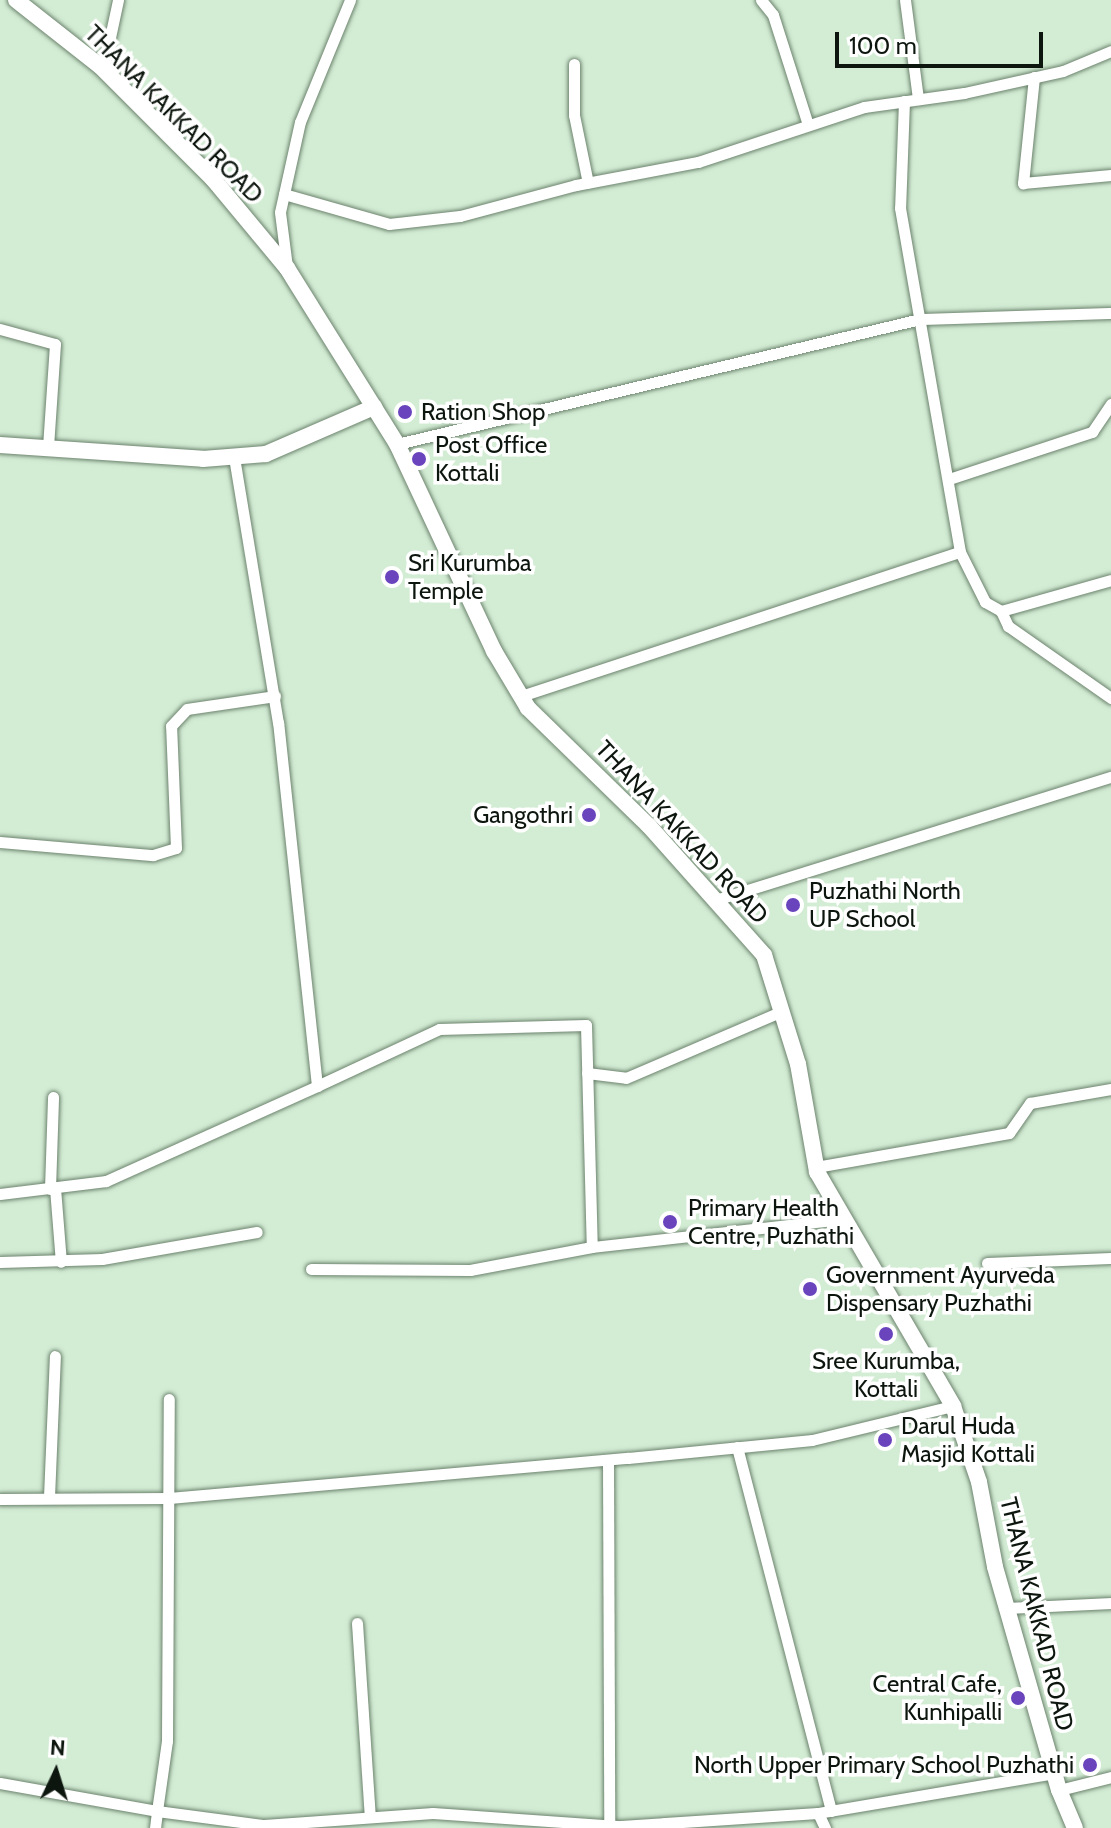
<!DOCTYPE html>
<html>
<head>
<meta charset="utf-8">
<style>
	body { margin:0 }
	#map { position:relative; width:1111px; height:1828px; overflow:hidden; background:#d3ecd4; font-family:Cabin,sans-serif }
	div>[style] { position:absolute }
	.roads { filter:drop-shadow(0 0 2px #6c836d) drop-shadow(0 0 2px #6c836d) }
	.minor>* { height:11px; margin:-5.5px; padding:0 5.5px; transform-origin:5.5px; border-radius:5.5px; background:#fff }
	.secondary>* { height:16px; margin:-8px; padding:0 8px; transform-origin:8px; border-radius:8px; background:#fff }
	.dots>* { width:22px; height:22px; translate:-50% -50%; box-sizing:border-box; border:4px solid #fff; border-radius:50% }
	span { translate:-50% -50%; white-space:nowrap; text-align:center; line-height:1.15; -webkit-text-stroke:7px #fff; paint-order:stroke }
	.street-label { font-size:24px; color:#0d160e }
	.poi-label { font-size:24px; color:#0d160e }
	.left { translate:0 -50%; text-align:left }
	.right { translate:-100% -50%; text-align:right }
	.north { position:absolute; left:16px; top:1732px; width:80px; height:80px; -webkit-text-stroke:6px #fff; paint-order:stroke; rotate:4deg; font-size:22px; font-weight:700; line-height:32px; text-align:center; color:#0d160e }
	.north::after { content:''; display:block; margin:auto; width:28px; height:36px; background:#0d160e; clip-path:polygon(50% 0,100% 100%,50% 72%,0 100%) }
	.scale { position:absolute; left:835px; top:32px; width:208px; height:36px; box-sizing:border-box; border:4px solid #0d160e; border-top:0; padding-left:10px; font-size:24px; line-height:28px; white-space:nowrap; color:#0d160e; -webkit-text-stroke:6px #fff; paint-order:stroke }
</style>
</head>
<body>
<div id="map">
	<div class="roads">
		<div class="minor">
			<div style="left:761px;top:0;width:19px;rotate:51deg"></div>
			<div style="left:773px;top:15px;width:115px;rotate:72.3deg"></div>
			<div style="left:905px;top:0;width:100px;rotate:82.5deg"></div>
			<div style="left:574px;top:64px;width:51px;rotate:90deg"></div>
			<div style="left:574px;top:115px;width:69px;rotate:78.4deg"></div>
			<div style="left:103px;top:70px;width:72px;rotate:-77.9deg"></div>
			<div style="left:1034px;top:77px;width:107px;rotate:95.9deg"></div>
			<div style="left:1023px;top:183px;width:88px;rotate:-5.2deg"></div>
			<div style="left:904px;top:101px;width:107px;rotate:92.1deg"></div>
			<div style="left:900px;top:208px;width:349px;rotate:80.1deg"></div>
			<div style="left:284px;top:194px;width:109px;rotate:15.9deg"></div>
			<div style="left:389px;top:224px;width:71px;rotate:-6.4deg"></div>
			<div style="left:460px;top:216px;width:120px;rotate:-15deg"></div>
			<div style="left:576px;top:185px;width:124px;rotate:-10.7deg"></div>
			<div style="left:698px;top:162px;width:175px;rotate:-18.3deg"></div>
			<div style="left:864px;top:107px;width:101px;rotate:-8deg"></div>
			<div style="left:964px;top:93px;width:101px;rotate:-12.5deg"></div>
			<div style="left:1063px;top:71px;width:52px;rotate:-22.6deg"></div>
			<div style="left:287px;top:267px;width:55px;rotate:-97.3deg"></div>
			<div style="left:280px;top:212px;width:92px;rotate:-77.5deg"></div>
			<div style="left:300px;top:122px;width:132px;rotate:-67.7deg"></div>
			<div style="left:0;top:329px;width:57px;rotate:15.3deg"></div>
			<div style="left:55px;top:344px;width:104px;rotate:93.9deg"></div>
			<div style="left:397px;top:444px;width:538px;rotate:-13.44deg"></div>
			<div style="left:920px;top:319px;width:191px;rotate:-1.8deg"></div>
			<div style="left:949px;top:479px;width:151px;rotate:-18.2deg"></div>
			<div style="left:1092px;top:432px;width:34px;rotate:-56deg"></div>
			<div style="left:1001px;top:611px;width:17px;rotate:65deg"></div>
			<div style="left:1008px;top:626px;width:126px;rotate:35deg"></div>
			<div style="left:521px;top:696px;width:462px;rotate:-18.2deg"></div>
			<div style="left:960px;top:552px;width:56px;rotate:63.4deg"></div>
			<div style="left:985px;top:602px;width:18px;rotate:29deg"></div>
			<div style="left:1001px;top:611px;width:114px;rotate:-15.7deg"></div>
			<div style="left:0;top:842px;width:154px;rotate:4.9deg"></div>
			<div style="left:153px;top:855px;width:24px;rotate:-17deg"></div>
			<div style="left:176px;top:848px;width:122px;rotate:-92.3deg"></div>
			<div style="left:171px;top:726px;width:23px;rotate:-47deg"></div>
			<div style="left:187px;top:709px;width:89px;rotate:-8.4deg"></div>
			<div style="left:715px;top:900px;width:415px;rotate:-17.3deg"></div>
			<div style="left:587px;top:1073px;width:39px;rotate:7deg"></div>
			<div style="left:626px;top:1078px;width:170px;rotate:-23.2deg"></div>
			<div style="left:317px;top:1086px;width:135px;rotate:-25deg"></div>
			<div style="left:439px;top:1029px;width:147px;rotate:-1.6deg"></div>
			<div style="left:586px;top:1025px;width:222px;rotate:88.5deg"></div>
			<div style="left:592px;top:1247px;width:253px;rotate:-6.4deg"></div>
			<div style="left:816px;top:1167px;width:196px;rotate:-10deg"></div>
			<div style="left:1009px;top:1133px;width:37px;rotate:-55deg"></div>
			<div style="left:1030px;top:1103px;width:82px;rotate:-9.8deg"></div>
			<div style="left:55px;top:1188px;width:74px;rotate:85.4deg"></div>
			<div style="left:50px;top:1189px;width:92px;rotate:-88.1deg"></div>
			<div style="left:0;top:1194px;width:107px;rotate:-7deg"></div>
			<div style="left:106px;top:1181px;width:231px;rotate:-24.2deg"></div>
			<div style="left:317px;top:1086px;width:365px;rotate:-96.1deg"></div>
			<div style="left:278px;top:723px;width:271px;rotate:-99.4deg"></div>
			<div style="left:0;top:1262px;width:102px;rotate:-1.7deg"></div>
			<div style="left:102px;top:1259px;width:157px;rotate:-9.9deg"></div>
			<div style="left:987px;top:1263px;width:124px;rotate:-2.3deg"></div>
			<div style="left:311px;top:1269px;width:159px;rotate:0.4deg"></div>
			<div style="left:470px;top:1270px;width:124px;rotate:-10.7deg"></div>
			<div style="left:737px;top:1447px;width:376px;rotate:75.5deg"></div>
			<div style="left:608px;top:1460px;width:365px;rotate:89.8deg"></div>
			<div style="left:49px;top:1497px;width:141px;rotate:-87.6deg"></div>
			<div style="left:0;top:1499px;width:169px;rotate:-0.3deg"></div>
			<div style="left:169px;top:1498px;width:461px;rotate:-5deg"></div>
			<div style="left:628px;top:1458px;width:185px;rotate:-5.6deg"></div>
			<div style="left:812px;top:1440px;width:145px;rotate:-13.6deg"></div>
			<div style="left:1007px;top:1608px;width:104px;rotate:-2.8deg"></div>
			<div style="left:357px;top:1623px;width:194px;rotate:86.2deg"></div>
			<div style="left:0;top:1783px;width:159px;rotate:10.1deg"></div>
			<div style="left:157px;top:1811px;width:71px;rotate:-81.9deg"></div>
			<div style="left:167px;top:1741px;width:342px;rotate:-89.7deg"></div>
			<div style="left:1059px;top:1790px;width:54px;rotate:-14deg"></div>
			<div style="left:818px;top:1813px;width:17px;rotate:65deg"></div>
			<div style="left:155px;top:1828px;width:17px;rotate:-83deg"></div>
			<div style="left:157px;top:1811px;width:108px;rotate:7.5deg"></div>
			<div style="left:264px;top:1825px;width:169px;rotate:-4.1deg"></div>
			<div style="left:433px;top:1813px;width:188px;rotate:4deg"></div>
			<div style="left:621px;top:1826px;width:197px;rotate:-3.8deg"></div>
			<div style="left:818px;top:1813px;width:239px;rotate:-9.6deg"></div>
		</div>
		<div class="secondary">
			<div style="left:16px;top:0;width:107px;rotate:38.2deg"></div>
			<div style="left:100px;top:66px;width:160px;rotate:45deg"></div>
			<div style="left:213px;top:179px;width:116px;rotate:50.3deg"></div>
			<div style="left:287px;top:268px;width:208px;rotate:58deg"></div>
			<div style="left:397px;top:444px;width:229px;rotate:64.9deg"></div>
			<div style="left:494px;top:651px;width:66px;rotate:59.2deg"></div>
			<div style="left:528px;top:708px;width:169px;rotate:44.3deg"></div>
			<div style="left:649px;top:826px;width:173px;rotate:48.3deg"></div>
			<div style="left:764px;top:955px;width:114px;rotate:72.7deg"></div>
			<div style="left:798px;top:1064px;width:110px;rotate:80deg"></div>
			<div style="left:817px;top:1172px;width:271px;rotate:59.8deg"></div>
			<div style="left:953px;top:1406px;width:80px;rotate:71.1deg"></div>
			<div style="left:979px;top:1482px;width:86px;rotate:79.3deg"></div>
			<div style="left:995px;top:1567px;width:232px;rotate:74deg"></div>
			<div style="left:1059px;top:1790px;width:41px;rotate:67.2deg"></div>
			<div style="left:0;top:445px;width:203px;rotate:3.9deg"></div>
			<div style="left:203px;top:459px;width:63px;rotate:-4.5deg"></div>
			<div style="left:266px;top:454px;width:118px;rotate:-23.5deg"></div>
		</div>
	</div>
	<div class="dots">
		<div style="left:405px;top:412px;background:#6944bd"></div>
		<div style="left:419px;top:459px;background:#6944bd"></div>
		<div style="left:392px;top:577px;background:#6944bd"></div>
		<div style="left:589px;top:815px;background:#6944bd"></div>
		<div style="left:793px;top:905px;background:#6944bd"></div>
		<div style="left:670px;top:1222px;background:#6944bd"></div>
		<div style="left:810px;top:1289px;background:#6944bd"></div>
		<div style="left:886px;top:1334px;background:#6944bd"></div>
		<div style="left:885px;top:1440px;background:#6944bd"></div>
		<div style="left:1018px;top:1698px;background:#6944bd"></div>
		<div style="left:1090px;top:1765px;background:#6944bd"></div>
	</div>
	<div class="street-label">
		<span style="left:174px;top:114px;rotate:45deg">THANA KAKKAD ROAD</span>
		<span style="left:682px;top:832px;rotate:47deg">THANA KAKKAD ROAD</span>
		<span style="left:1037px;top:1614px;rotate:76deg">THANA KAKKAD ROAD</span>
	</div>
	<div class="poi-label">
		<span class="left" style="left:421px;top:412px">Ration Shop</span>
		<span class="left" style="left:435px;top:459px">Post Office<br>Kottali</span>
		<span class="left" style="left:408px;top:577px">Sri Kurumba<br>Temple</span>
		<span class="right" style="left:573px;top:815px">Gangothri</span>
		<span class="left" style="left:809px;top:905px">Puzhathi North<br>UP School</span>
		<span class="left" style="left:688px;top:1222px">Primary Health<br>Centre, Puzhathi</span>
		<span class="left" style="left:826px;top:1289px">Government Ayurveda<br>Dispensary Puzhathi</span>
		<span style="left:886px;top:1375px">Sree Kurumba,<br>Kottali</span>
		<span class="left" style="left:901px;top:1440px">Darul Huda<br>Masjid Kottali</span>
		<span class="right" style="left:1002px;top:1698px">Central Cafe,<br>Kunhipalli</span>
		<span class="right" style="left:1074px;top:1765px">North Upper Primary School Puzhathi</span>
	</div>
	<div class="north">N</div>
	<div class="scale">100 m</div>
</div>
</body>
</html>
